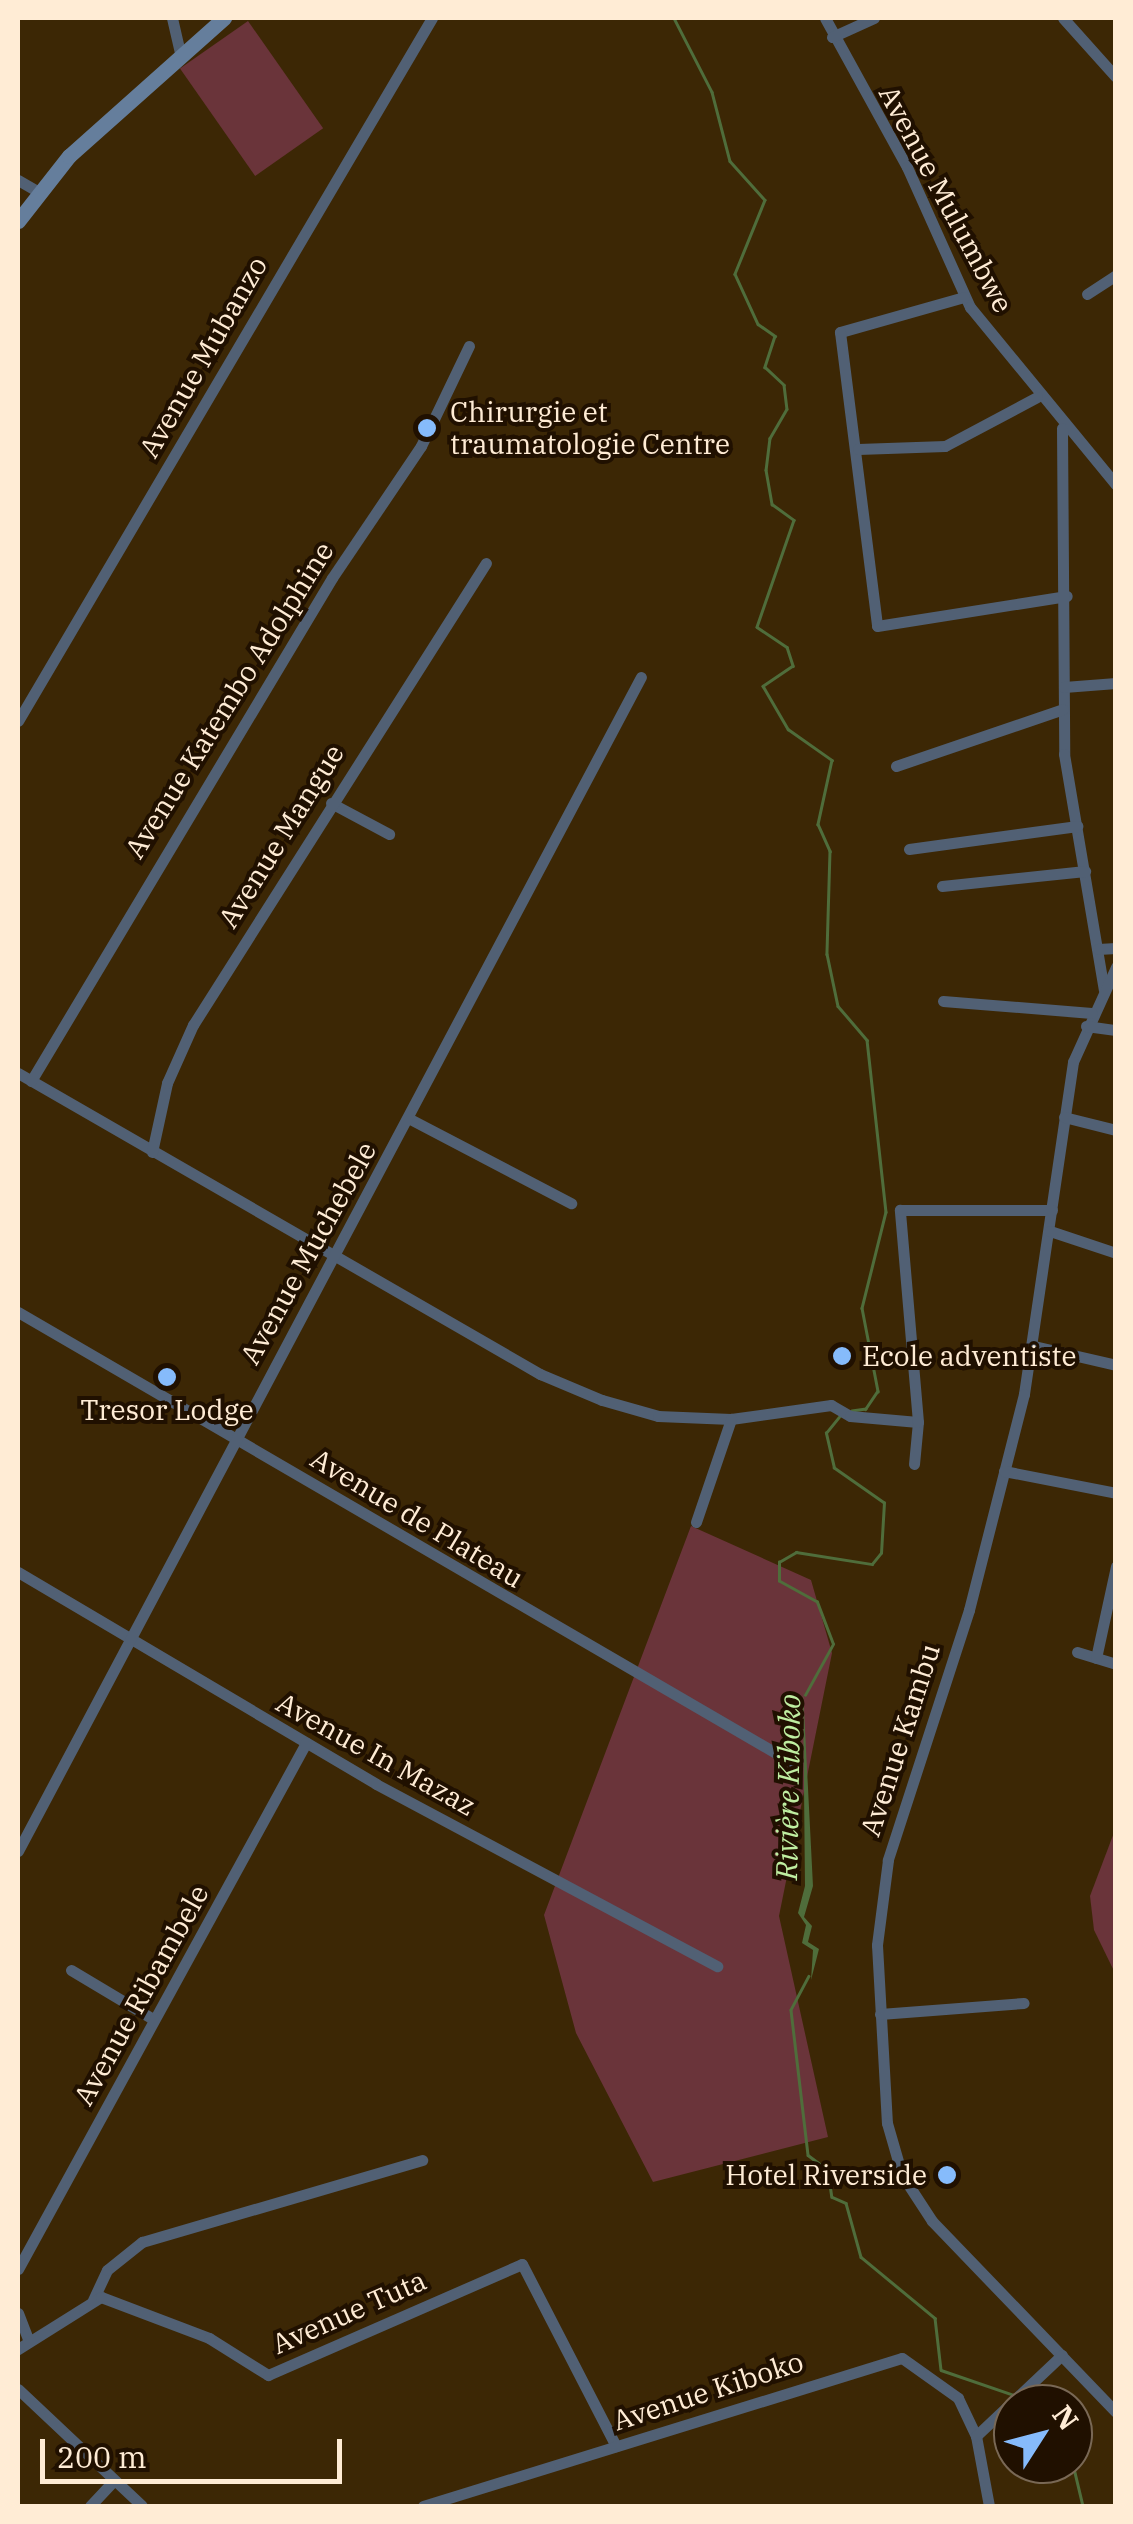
<!DOCTYPE html>
<html>
<head>
<meta charset="utf-8">
<style>
	body { margin:0 }
	#map { position:relative; width:1133px; height:2524px; overflow:hidden; background:#3c2705; font-family:"IBM Plex Serif",serif }
	div>[style] { position:absolute }
	.green>* { inset:0; background:#6a343a; transform-origin:0 0 }
	.water>* { inset:0; background:#4f6d3b }
	.stream>* { height:2.5px; margin:-1.25px; padding:0 1.25px; transform-origin:1.25px; border-radius:1.25px; background:#4f6d3b }
	.minor>* { height:11px; margin:-5.5px; padding:0 5.5px; transform-origin:5.5px; border-radius:5.5px; background:#516074 }
	.secondary>* { height:15px; margin:-7.5px; padding:0 7.5px; transform-origin:7.5px; border-radius:7.5px; background:#657e9c }
	.dots>* { width:28px; height:28px; translate:-50% -50%; box-sizing:border-box; border:5px solid #201000; border-radius:50% }
	span { translate:-50% -50%; white-space:nowrap; text-align:center; line-height:1.15; -webkit-text-stroke:8px #201000; paint-order:stroke }
	.street-label { font-size:28px; color:#ffecd5 }
	.poi-label { font-size:28px; color:#ffecd5 }
	.left { translate:0 -50%; text-align:left }
	.right { translate:-100% -50%; text-align:right }
	.water-label { font-size:30px; color:#bfeea1; font-style:italic }
	.frame { position:absolute; inset:0; border:20px solid #ffecd5; pointer-events:none }
	.north { position:absolute; left:993px; top:2384px; width:100px; height:100px; box-sizing:border-box; background:#201000; border:2px solid #796855; border-radius:50%; rotate:54deg; font-size:28px; font-weight:700; line-height:40px; text-align:center; color:#ffecd5 }
	.north::after { content:''; display:block; margin:auto; width:35px; height:45px; background:#86bbfb; clip-path:polygon(50% 0,100% 100%,50% 72%,0 100%) }
	.scale { position:absolute; left:40px; top:2439px; width:302px; height:45px; box-sizing:border-box; border:5px solid #ffecd5; border-top:0; padding-left:12px; font-size:30px; line-height:35px; white-space:nowrap; color:#ffecd5; -webkit-text-stroke:8px #201000; paint-order:stroke }
</style>
</head>
<body>
<div id="map">
	<div class="green">
		<div style="left:248px;top:21px;width:131px;height:83px;rotate:55deg"></div>
		<div style="clip-path:polygon(691px 1526px,811px 1580px,832px 1653px,779px 1916px,828px 2137px,653px 2182px,576px 2033px,544px 1915px)"></div>
		<div style="clip-path:polygon(1115px 1830px,1116px 1973px,1115px 1973px,1094px 1930px,1090px 1896px)"></div>
	</div>
	<div class="water">
		<div style="clip-path:polygon(803px 1690px,813px 1886px,804px 1917px,812px 1926px,808px 1942px,819px 1949px,811px 1980px,813px 1950px,802px 1943px,806px 1925px,798px 1913px,805px 1886px)"></div>
	</div>
	<div class="stream">
		<div style="left:674px;top:18px;width:83px;rotate:62.8deg"></div>
		<div style="left:712px;top:92px;width:71px;rotate:75.4deg"></div>
		<div style="left:730px;top:161px;width:52px;rotate:48.1deg"></div>
		<div style="left:765px;top:200px;width:80px;rotate:112.1deg"></div>
		<div style="left:735px;top:274px;width:55px;rotate:65.3deg"></div>
		<div style="left:758px;top:324px;width:21px;rotate:35deg"></div>
		<div style="left:775px;top:336px;width:33px;rotate:108deg"></div>
		<div style="left:765px;top:367px;width:26px;rotate:43deg"></div>
		<div style="left:784px;top:385px;width:24px;rotate:83deg"></div>
		<div style="left:787px;top:409px;width:34px;rotate:120deg"></div>
		<div style="left:770px;top:438px;width:32px;rotate:97deg"></div>
		<div style="left:766px;top:470px;width:35px;rotate:80deg"></div>
		<div style="left:772px;top:504px;width:27px;rotate:36deg"></div>
		<div style="left:794px;top:520px;width:113px;rotate:109.1deg"></div>
		<div style="left:757px;top:627px;width:36px;rotate:34deg"></div>
		<div style="left:787px;top:647px;width:20px;rotate:72deg"></div>
		<div style="left:793px;top:666px;width:36px;rotate:146deg"></div>
		<div style="left:763px;top:686px;width:50px;rotate:59.8deg"></div>
		<div style="left:788px;top:729px;width:54px;rotate:35.2deg"></div>
		<div style="left:832px;top:760px;width:66px;rotate:102.3deg"></div>
		<div style="left:818px;top:824px;width:30px;rotate:66deg"></div>
		<div style="left:830px;top:851px;width:103px;rotate:91.7deg"></div>
		<div style="left:827px;top:954px;width:53px;rotate:78.1deg"></div>
		<div style="left:838px;top:1006px;width:45px;rotate:49.5deg"></div>
		<div style="left:867px;top:1040px;width:173px;rotate:83.7deg"></div>
		<div style="left:886px;top:1212px;width:99px;rotate:104deg"></div>
		<div style="left:862px;top:1308px;width:85px;rotate:79.1deg"></div>
		<div style="left:878px;top:1391px;width:22px;rotate:124deg"></div>
		<div style="left:866px;top:1409px;width:14px;rotate:172deg"></div>
		<div style="left:805px;top:1695px;width:58px;rotate:-61.2deg"></div>
		<div style="left:833px;top:1644px;width:45px;rotate:-110.9deg"></div>
		<div style="left:817px;top:1602px;width:43px;rotate:-151.1deg"></div>
		<div style="left:779px;top:1581px;width:19px;rotate:-90deg"></div>
		<div style="left:779px;top:1562px;width:20px;rotate:-30deg"></div>
		<div style="left:796px;top:1552px;width:77px;rotate:9deg"></div>
		<div style="left:872px;top:1564px;width:14px;rotate:-51deg"></div>
		<div style="left:881px;top:1553px;width:50px;rotate:-86.6deg"></div>
		<div style="left:884px;top:1503px;width:61px;rotate:-145deg"></div>
		<div style="left:834px;top:1468px;width:36px;rotate:-103deg"></div>
		<div style="left:826px;top:1433px;width:22px;rotate:-51deg"></div>
		<div style="left:809px;top:1976px;width:38px;rotate:118deg"></div>
		<div style="left:791px;top:2010px;width:146px;rotate:83.3deg"></div>
		<div style="left:808px;top:2155px;width:25px;rotate:37deg"></div>
		<div style="left:828px;top:2170px;width:27px;rotate:82deg"></div>
		<div style="left:832px;top:2197px;width:15px;rotate:23deg"></div>
		<div style="left:846px;top:2203px;width:56px;rotate:74.5deg"></div>
		<div style="left:861px;top:2257px;width:96px;rotate:39.5deg"></div>
		<div style="left:935px;top:2318px;width:52px;rotate:83.4deg"></div>
		<div style="left:941px;top:2370px;width:77px;rotate:18.9deg"></div>
		<div style="left:1073px;top:2464px;width:43px;rotate:76.6deg"></div>
	</div>
	<div class="minor">
		<div style="left:172px;top:18px;width:39px;rotate:77deg"></div>
		<div style="left:825px;top:18px;width:170px;rotate:61.2deg"></div>
		<div style="left:907px;top:167px;width:154px;rotate:65.8deg"></div>
		<div style="left:970px;top:307px;width:230px;rotate:50.6deg"></div>
		<div style="left:1063px;top:18px;width:79px;rotate:48.1deg"></div>
		<div style="left:832px;top:37px;width:46px;rotate:-24.3deg"></div>
		<div style="left:18px;top:180px;width:22px;rotate:30deg"></div>
		<div style="left:1087px;top:294px;width:35px;rotate:-33deg"></div>
		<div style="left:964px;top:297px;width:129px;rotate:164.2deg"></div>
		<div style="left:840px;top:332px;width:296px;rotate:82.8deg"></div>
		<div style="left:877px;top:626px;width:192px;rotate:-9deg"></div>
		<div style="left:1062px;top:428px;width:326px;rotate:89.6deg"></div>
		<div style="left:1064px;top:754px;width:239px;rotate:80.4deg"></div>
		<div style="left:858px;top:449px;width:87px;rotate:-2deg"></div>
		<div style="left:945px;top:446px;width:104px;rotate:-28deg"></div>
		<div style="left:1064px;top:687px;width:52px;rotate:-4.4deg"></div>
		<div style="left:18px;top:721px;width:816px;rotate:-59.51deg"></div>
		<div style="left:896px;top:766px;width:176px;rotate:-18.8deg"></div>
		<div style="left:331px;top:803px;width:66px;rotate:28.1deg"></div>
		<div style="left:909px;top:849px;width:170px;rotate:-7.8deg"></div>
		<div style="left:942px;top:886px;width:144px;rotate:-6deg"></div>
		<div style="left:1098px;top:949px;width:18px;rotate:-3deg"></div>
		<div style="left:1116px;top:967px;width:104px;rotate:114.4deg"></div>
		<div style="left:1073px;top:1062px;width:336px;rotate:98.4deg"></div>
		<div style="left:1024px;top:1394px;width:223px;rotate:104.3deg"></div>
		<div style="left:969px;top:1610px;width:263px;rotate:108deg"></div>
		<div style="left:888px;top:1860px;width:86px;rotate:97.4deg"></div>
		<div style="left:877px;top:1945px;width:178px;rotate:86.8deg"></div>
		<div style="left:887px;top:2123px;width:54px;rotate:73.9deg"></div>
		<div style="left:902px;top:2175px;width:55px;rotate:56.9deg"></div>
		<div style="left:932px;top:2221px;width:265px;rotate:46.1deg"></div>
		<div style="left:943px;top:1001px;width:149px;rotate:4.6deg"></div>
		<div style="left:1086px;top:1026px;width:30px;rotate:8deg"></div>
		<div style="left:18px;top:1073px;width:603px;rotate:29.97deg"></div>
		<div style="left:540px;top:1374px;width:67px;rotate:22.8deg"></div>
		<div style="left:602px;top:1400px;width:58px;rotate:15.9deg"></div>
		<div style="left:658px;top:1416px;width:73px;rotate:2.4deg"></div>
		<div style="left:731px;top:1419px;width:101px;rotate:-8deg"></div>
		<div style="left:831px;top:1405px;width:22px;rotate:30deg"></div>
		<div style="left:850px;top:1416px;width:68px;rotate:5deg"></div>
		<div style="left:31px;top:1081px;width:586px;rotate:-59.1deg"></div>
		<div style="left:332px;top:578px;width:159px;rotate:-56deg"></div>
		<div style="left:421px;top:446px;width:111px;rotate:-64.4deg"></div>
		<div style="left:1064px;top:1117px;width:54px;rotate:14deg"></div>
		<div style="left:410px;top:1119px;width:182px;rotate:27.6deg"></div>
		<div style="left:152px;top:1152px;width:71px;rotate:-77.7deg"></div>
		<div style="left:167px;top:1083px;width:64px;rotate:-65.9deg"></div>
		<div style="left:193px;top:1025px;width:547px;rotate:-57.62deg"></div>
		<div style="left:1050px;top:1231px;width:70px;rotate:18.4deg"></div>
		<div style="left:18px;top:1312px;width:897px;rotate:30.2deg"></div>
		<div style="left:1034px;top:1346px;width:84px;rotate:13deg"></div>
		<div style="left:914px;top:1464px;width:42px;rotate:-84.6deg"></div>
		<div style="left:918px;top:1422px;width:213px;rotate:-94.9deg"></div>
		<div style="left:900px;top:1210px;width:152px"></div>
		<div style="left:1004px;top:1471px;width:114px;rotate:11.1deg"></div>
		<div style="left:696px;top:1522px;width:109px;rotate:-71.2deg"></div>
		<div style="left:18px;top:1572px;width:416px;rotate:30.6deg"></div>
		<div style="left:376px;top:1784px;width:387px;rotate:28.1deg"></div>
		<div style="left:1077px;top:1652px;width:41px;rotate:17.1deg"></div>
		<div style="left:1096px;top:1658px;width:94px;rotate:-77.7deg"></div>
		<div style="left:18px;top:1851px;width:1329px;rotate:-62.05deg"></div>
		<div style="left:71px;top:1970px;width:96px;rotate:30.9deg"></div>
		<div style="left:880px;top:2014px;width:144px;rotate:-4.4deg"></div>
		<div style="left:18px;top:2269px;width:600px;rotate:-61.3deg"></div>
		<div style="left:93px;top:2300px;width:33px;rotate:-65deg"></div>
		<div style="left:107px;top:2270px;width:45px;rotate:-38.7deg"></div>
		<div style="left:142px;top:2242px;width:292px;rotate:-16.3deg"></div>
		<div style="left:18px;top:2313px;width:30px;rotate:69deg"></div>
		<div style="left:18px;top:2349px;width:98px;rotate:-32.1deg"></div>
		<div style="left:101px;top:2297px;width:116px;rotate:20.8deg"></div>
		<div style="left:209px;top:2338px;width:70px;rotate:32.1deg"></div>
		<div style="left:268px;top:2375px;width:277px;rotate:-23.6deg"></div>
		<div style="left:522px;top:2264px;width:205px;rotate:62.7deg"></div>
		<div style="left:18px;top:2389px;width:170px;rotate:43.3deg"></div>
		<div style="left:90px;top:2506px;width:35px;rotate:-47deg"></div>
		<div style="left:423px;top:2506px;width:501px;rotate:-17.17deg"></div>
		<div style="left:902px;top:2358px;width:69px;rotate:35.5deg"></div>
		<div style="left:958px;top:2398px;width:42px;rotate:64.7deg"></div>
		<div style="left:989px;top:2506px;width:71px;rotate:-100.5deg"></div>
		<div style="left:976px;top:2436px;width:118px;rotate:-43.3deg"></div>
	</div>
	<div class="secondary">
		<div style="left:18px;top:221px;width:83px;rotate:-51.9deg"></div>
		<div style="left:69px;top:156px;width:208px;rotate:-41.7deg"></div>
	</div>
	<div class="dots">
		<div style="left:427px;top:428px;background:#86bbfb"></div>
		<div style="left:842px;top:1356px;background:#86bbfb"></div>
		<div style="left:167px;top:1377px;background:#86bbfb"></div>
		<div style="left:947px;top:2175px;background:#86bbfb"></div>
	</div>
	<div class="street-label">
		<span style="left:946px;top:199px;rotate:62deg">Avenue Mulumbwe</span>
		<span style="left:203px;top:357px;rotate:-60deg">Avenue Mubanzo</span>
		<span style="left:229px;top:700px;rotate:-58deg">Avenue Katembo Adolphine</span>
		<span style="left:281px;top:836px;rotate:-58deg">Avenue Mangue</span>
		<span style="left:308px;top:1253px;rotate:-61deg">Avenue Muchebele</span>
		<span style="left:417px;top:1518px;rotate:31deg">Avenue de Plateau</span>
		<span style="left:900px;top:1740px;rotate:-72deg">Avenue Kambu</span>
		<span style="left:376px;top:1754px;rotate:29deg">Avenue In Mazaz</span>
		<span style="left:141px;top:1995px;rotate:-61deg">Avenue Ribambele</span>
		<span style="left:349px;top:2312px;rotate:-24deg">Avenue Tuta</span>
		<span style="left:708px;top:2391px;rotate:-18deg">Avenue Kiboko</span>
	</div>
	<div class="poi-label">
		<span class="left" style="left:450px;top:428px">Chirurgie et<br>traumatologie Centre</span>
		<span class="left" style="left:862px;top:1356px">Ecole adventiste</span>
		<span style="left:167px;top:1410px">Tresor Lodge</span>
		<span class="right" style="left:927px;top:2175px">Hotel Riverside</span>
	</div>
	<div class="water-label">
		<span style="left:788px;top:1787px;rotate:-89deg">Rivière Kiboko</span>
	</div>
	<div class="frame"></div>
	<div class="north">N</div>
	<div class="scale">200 m</div>
</div>
</body>
</html>
